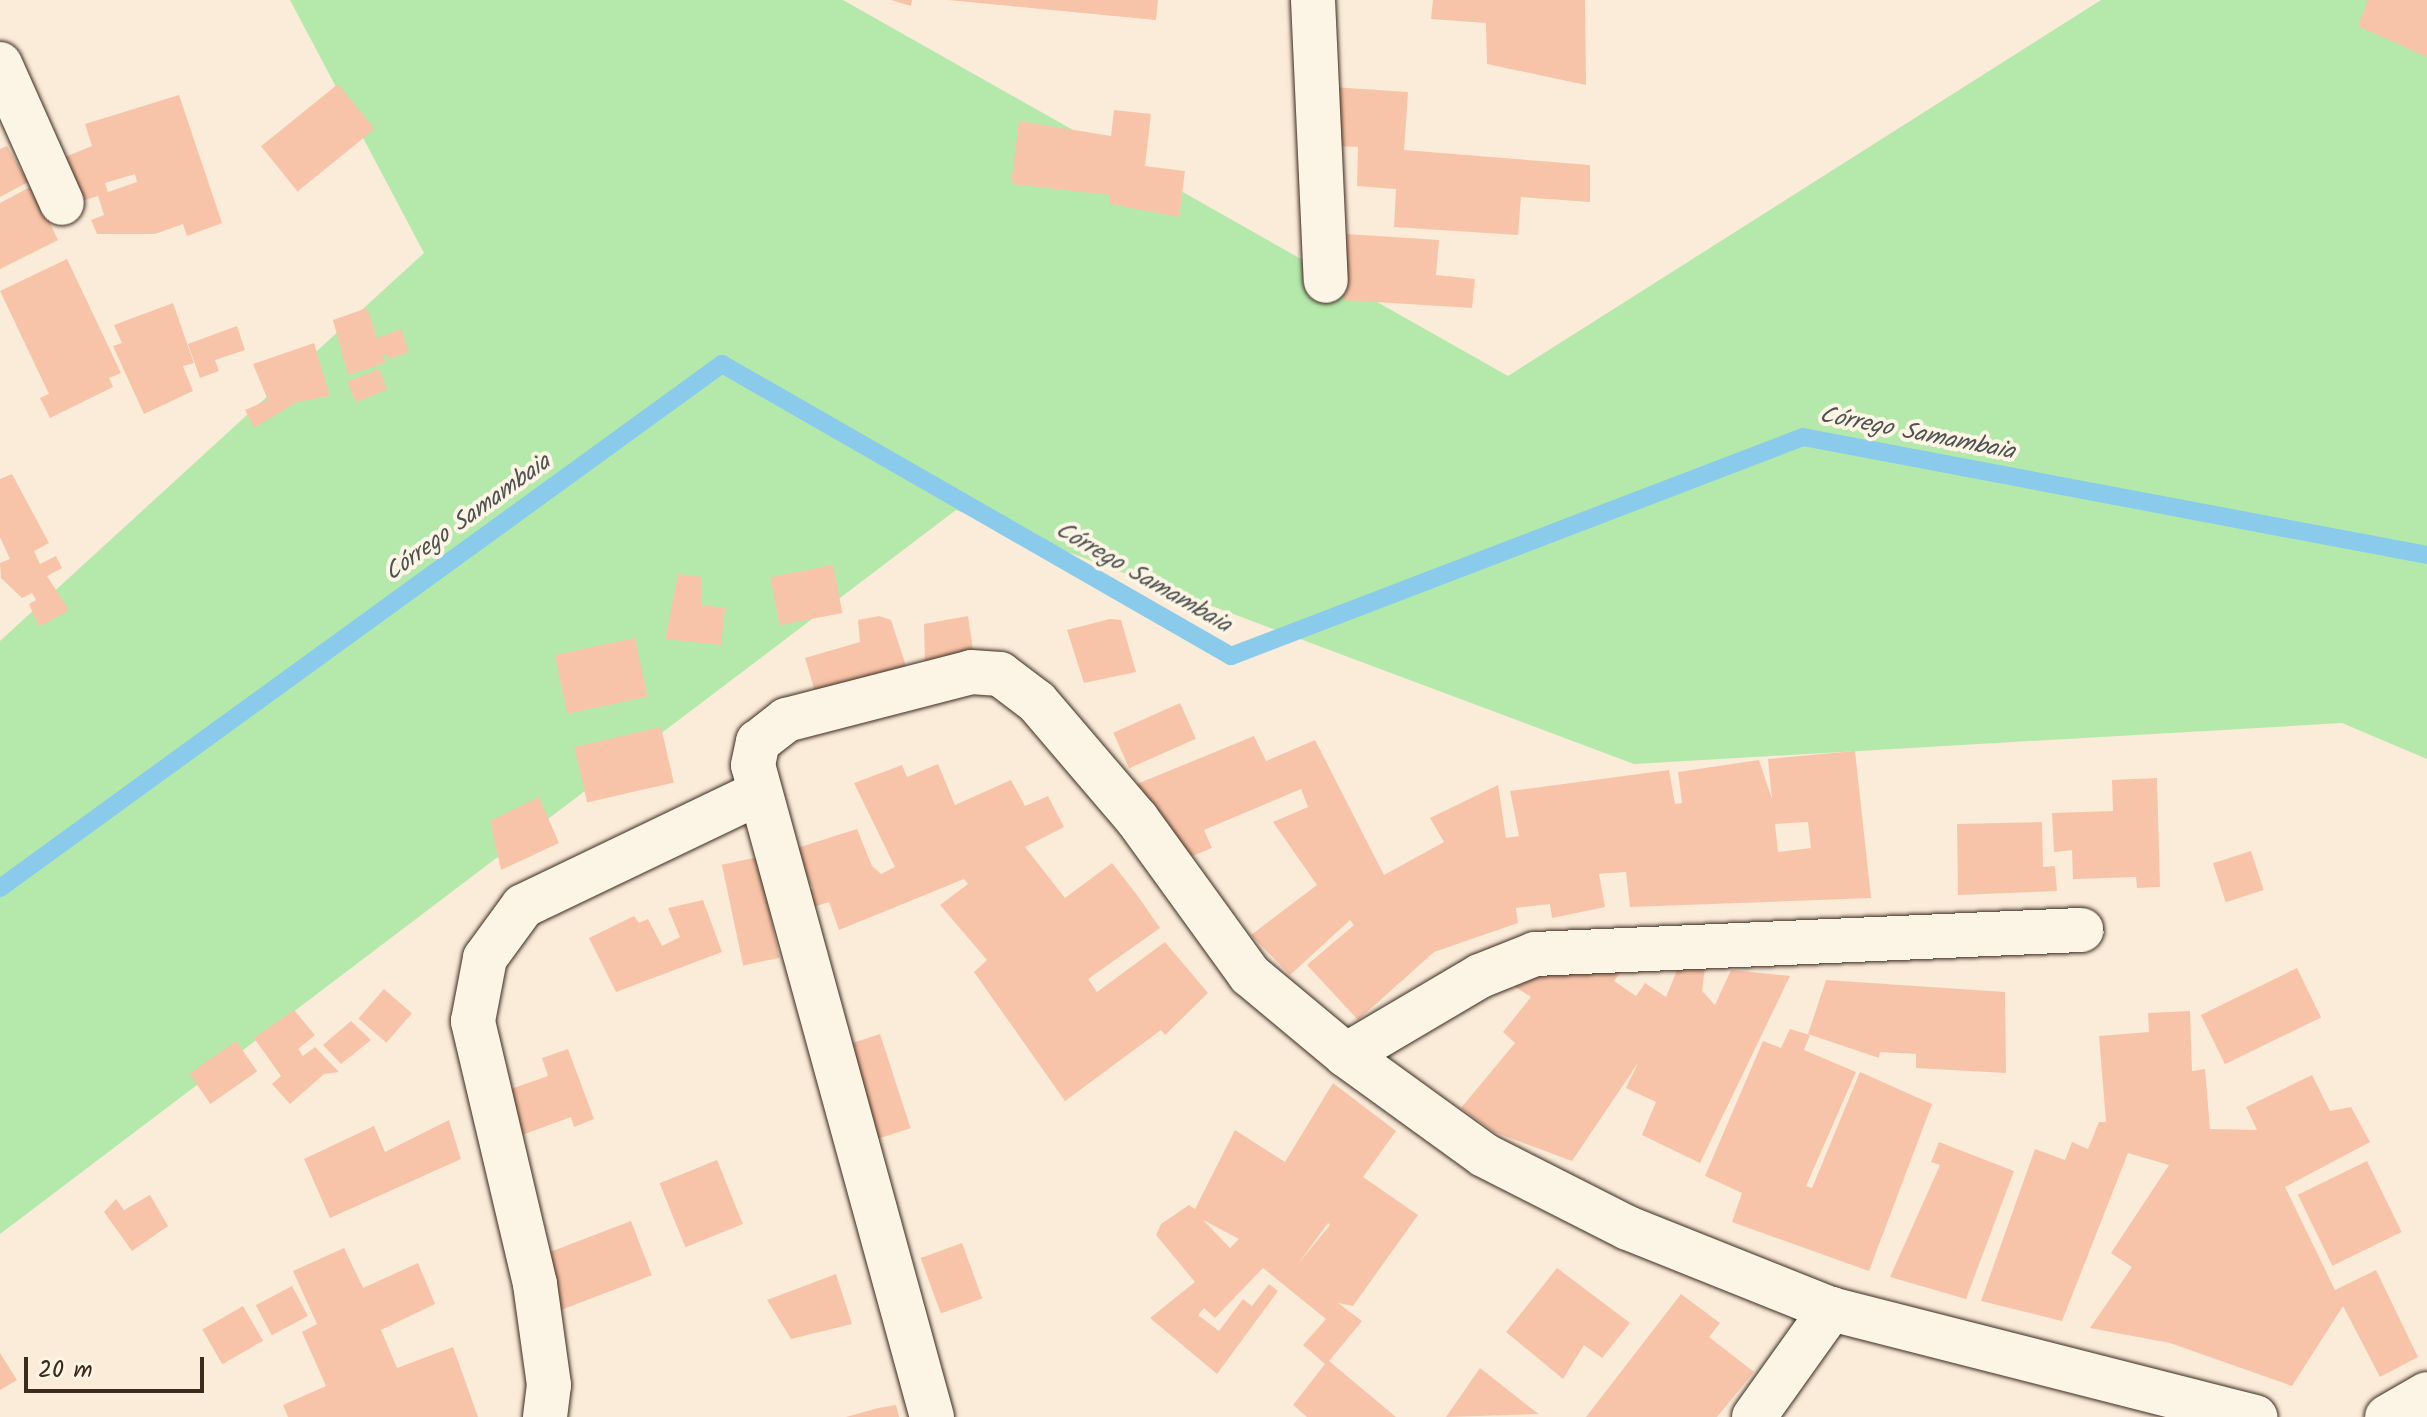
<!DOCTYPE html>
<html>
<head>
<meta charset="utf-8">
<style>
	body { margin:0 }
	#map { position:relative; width:2427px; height:1417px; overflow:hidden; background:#fbebd9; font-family:Kalam,sans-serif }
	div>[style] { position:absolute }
	.green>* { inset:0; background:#b4e9ab }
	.stream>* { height:18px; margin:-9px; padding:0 9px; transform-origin:9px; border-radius:9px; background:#8acbeb }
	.building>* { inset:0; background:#f8c4a9; transform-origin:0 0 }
	.roads { filter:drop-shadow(0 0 2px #3b2a1e) drop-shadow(0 0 2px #3b2a1e) }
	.minor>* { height:44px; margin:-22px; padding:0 22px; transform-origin:22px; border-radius:22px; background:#fcf5e5 }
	span { translate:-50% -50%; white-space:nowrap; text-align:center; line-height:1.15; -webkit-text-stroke:8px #fcf5e5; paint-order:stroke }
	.water-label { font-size:24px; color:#4f5251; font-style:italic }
	.scale { position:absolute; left:24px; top:1357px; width:180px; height:36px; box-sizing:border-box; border:4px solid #3b2a1e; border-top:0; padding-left:10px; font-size:24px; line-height:28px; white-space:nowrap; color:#3b2a1e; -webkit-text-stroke:6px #fcf5e5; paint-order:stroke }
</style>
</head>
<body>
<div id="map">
	<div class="green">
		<div style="clip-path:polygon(290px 0,843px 0,1508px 376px,2101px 0,2374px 0,2427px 31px,2427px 759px,2342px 723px,1634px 764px,956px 510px,0 1234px,0 641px,424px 253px)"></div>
	</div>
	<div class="stream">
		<div style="left:0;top:888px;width:892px;rotate:-35.97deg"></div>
		<div style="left:722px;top:364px;width:587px;rotate:29.84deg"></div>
		<div style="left:1231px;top:656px;width:612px;rotate:-20.95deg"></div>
		<div style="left:1803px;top:437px;width:635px;rotate:10.71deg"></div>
	</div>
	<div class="building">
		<div style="clip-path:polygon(891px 0,912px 0,911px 6px)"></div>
		<div style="clip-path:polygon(948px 0,1158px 0,1156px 20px)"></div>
		<div style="clip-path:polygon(1433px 0,1585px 0,1586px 85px,1487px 64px,1486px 23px,1431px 19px)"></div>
		<div style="clip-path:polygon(2368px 0,2427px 0,2427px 57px,2358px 26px)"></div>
		<div style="left:338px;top:84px;width:58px;height:99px;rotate:51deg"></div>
		<div style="clip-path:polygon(1317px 86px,1408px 92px,1404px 150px,1590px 165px,1590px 202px,1521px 197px,1518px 235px,1394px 227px,1396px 189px,1357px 186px,1358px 147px,1317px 145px)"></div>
		<div style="clip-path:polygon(evenodd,179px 95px,222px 223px,187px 236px,183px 224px,155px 234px,97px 234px,91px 220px,104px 215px,98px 196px,78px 202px,60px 159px,92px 146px,85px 124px,179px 95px,135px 174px,137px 182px,108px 192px,105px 183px,135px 174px)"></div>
		<div style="clip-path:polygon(1114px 110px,1151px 114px,1145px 166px,1185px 171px,1179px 217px,1110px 204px,1110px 195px,1011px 184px,1019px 121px,1111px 136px)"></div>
		<div style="clip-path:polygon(7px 146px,28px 182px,0 197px,0 149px)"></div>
		<div style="clip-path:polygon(32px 186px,58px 240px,0 269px,0 203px)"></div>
		<div style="clip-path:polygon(1347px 234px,1439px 240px,1436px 275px,1475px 279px,1472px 308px,1343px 300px)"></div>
		<div style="clip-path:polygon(67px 259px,121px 373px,109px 378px,113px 387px,50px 418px,40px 398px,49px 394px,0 291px)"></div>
		<div style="clip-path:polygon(173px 303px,194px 363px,183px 366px,193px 391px,144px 414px,113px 346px,122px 343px,114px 325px)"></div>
		<div style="clip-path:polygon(367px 308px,377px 338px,401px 329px,409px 352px,389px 359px,383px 352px,385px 363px,348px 375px,333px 320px)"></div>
		<div style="clip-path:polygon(237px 326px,245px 350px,215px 360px,219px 371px,200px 378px,188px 344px)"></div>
		<div style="clip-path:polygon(314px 343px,330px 396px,297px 402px,254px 428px,245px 410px,268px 400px,253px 364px)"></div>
		<div style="left:379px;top:369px;width:22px;height:34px;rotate:68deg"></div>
		<div style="clip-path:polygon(12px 474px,49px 543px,34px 551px,40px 564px,56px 556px,62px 568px,47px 576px,69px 610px,45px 624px,38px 625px,29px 604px,36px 600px,32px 593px,22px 598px,1px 578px,0 563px,10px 559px,0 537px,0 479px)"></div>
		<div style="left:833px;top:565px;width:49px;height:64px;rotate:79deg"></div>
		<div style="clip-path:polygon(678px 574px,702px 577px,702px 605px,725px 608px,721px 645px,665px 639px)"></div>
		<div style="clip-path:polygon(879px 616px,891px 620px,909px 675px,819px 705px,805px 658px,860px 642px,858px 620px)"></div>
		<div style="clip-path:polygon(968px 616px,975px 663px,925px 665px,924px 624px)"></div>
		<div style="clip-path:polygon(1110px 619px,1121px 620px,1136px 672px,1084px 683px,1067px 630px)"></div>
		<div style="left:635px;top:638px;width:60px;height:82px;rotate:78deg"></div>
		<div style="left:1180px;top:703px;width:39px;height:73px;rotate:66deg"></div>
		<div style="left:661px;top:727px;width:57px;height:89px;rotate:77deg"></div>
		<div style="clip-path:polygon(evenodd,1254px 736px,1266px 761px,1315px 740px,1384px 875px,1444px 842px,1430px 818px,1498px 785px,1506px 838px,1519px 836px,1510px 791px,1669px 770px,1675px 804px,1682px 803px,1678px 772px,1759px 760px,1772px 799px,1768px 759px,1855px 751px,1871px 898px,1630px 907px,1626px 872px,1599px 874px,1605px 907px,1552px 918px,1550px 904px,1516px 908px,1518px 923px,1434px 952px,1358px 1020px,1307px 965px,1354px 925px,1350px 920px,1290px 975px,1251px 935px,1317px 885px,1273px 822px,1308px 807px,1301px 789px,1204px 830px,1212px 848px,1185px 859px,1132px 786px,1254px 736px,1808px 822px,1811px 848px,1778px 852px,1775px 824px,1808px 822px)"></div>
		<div style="clip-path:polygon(938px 764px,955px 805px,1011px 780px,1025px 806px,1048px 796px,1064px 827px,1025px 847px,1065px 898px,1112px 863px,1137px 895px,1160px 928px,1088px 979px,1097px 992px,1165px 942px,1208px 993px,1165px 1035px,1161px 1030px,1065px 1101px,974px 972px,987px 960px,940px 905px,968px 884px,964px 879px,839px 930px,829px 902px,810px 908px,805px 893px,813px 889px,794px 849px,857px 829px,872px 866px,881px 874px,895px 867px,854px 783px,902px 765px,907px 777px)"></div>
		<div style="clip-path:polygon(2157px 778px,2160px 887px,2137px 888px,2136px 877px,2073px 879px,2072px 850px,2054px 852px,2052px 813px,2113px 811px,2112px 780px)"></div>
		<div style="clip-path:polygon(539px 797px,559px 843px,501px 870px,490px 821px)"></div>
		<div style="clip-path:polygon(2042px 822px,2043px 867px,2055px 866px,2057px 891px,1958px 895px,1957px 824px)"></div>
		<div style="left:2251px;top:851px;width:41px;height:40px;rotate:72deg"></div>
		<div style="left:758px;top:857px;width:103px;height:37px;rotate:78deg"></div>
		<div style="clip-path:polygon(703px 900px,722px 952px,616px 992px,589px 938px,634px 916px,639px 923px,648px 919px,662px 946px,680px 937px,668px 908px)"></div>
		<div style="clip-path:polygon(1541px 963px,1626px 965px,1614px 981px,1636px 996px,1645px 983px,1666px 997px,1678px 968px,1705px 968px,1702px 991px,1715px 1005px,1731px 970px,1790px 976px,1700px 1163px,1642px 1135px,1656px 1102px,1626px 1088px,1638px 1063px,1572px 1161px,1494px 1132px,1461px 1108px,1515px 1043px,1503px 1032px,1531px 997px,1514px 986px)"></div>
		<div style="left:2297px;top:968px;width:55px;height:107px;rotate:64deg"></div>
		<div style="clip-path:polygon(1826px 980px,2005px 992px,2006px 1073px,1916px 1068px,1916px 1054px,1880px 1052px,1879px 1058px,1808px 1034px)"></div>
		<div style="left:384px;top:989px;width:37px;height:39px;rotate:41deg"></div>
		<div style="clip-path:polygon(294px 1010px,315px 1035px,298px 1049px,303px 1056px,315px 1047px,339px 1072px,324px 1074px,290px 1104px,272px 1084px,281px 1076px,254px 1038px)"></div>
		<div style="clip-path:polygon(2190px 1011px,2192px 1071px,2205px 1069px,2210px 1129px,2257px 1130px,2246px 1107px,2312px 1075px,2330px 1111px,2351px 1107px,2370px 1142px,2285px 1187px,2335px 1290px,2376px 1270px,2418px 1357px,2380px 1377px,2343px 1306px,2292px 1386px,2170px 1343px,2090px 1328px,2132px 1267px,2111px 1253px,2169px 1165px,2128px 1153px,2062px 1321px,1981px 1301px,2035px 1149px,2065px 1160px,2072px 1142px,2088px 1149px,2099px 1122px,2106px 1122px,2099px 1036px,2149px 1032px,2148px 1013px)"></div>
		<div style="clip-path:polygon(351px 1021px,371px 1040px,341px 1064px,323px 1045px)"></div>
		<div style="clip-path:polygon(1790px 1029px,1810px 1035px,1804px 1050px,1856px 1072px,1806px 1186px,1812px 1188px,1860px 1072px,1932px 1104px,1869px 1271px,1732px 1222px,1742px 1193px,1705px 1176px,1763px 1041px,1781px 1048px)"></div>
		<div style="left:880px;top:1034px;width:99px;height:37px;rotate:72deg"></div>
		<div style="left:236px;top:1041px;width:37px;height:57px;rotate:55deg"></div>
		<div style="clip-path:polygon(568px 1049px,594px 1119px,574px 1127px,571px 1117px,522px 1135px,505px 1091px,548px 1076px,542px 1058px)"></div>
		<div style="clip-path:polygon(evenodd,1333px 1083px,1396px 1131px,1363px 1177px,1418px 1215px,1353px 1306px,1338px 1303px,1362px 1321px,1329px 1361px,1396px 1417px,1307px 1417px,1293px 1405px,1325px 1364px,1303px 1345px,1326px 1319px,1263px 1268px,1215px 1318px,1204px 1308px,1198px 1315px,1219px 1331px,1243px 1299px,1252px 1306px,1269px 1284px,1278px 1291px,1217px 1374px,1150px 1318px,1195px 1282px,1156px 1235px,1161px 1224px,1189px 1205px,1195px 1209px,1235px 1130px,1285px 1162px,1333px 1083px,1203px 1220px,1239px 1239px,1230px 1248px,1203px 1220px,1333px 1083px,1328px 1223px,1330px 1225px,1298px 1264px,1328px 1223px)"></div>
		<div style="clip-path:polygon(449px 1120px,461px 1159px,330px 1218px,304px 1159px,374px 1126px,385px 1152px)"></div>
		<div style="clip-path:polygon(1939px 1142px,2014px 1171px,1966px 1299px,1890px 1277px,1940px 1165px,1931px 1162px)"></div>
		<div style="left:717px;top:1160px;width:69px;height:62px;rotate:68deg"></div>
		<div style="left:2367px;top:1161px;width:79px;height:77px;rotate:64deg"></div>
		<div style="clip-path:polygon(150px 1195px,168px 1226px,132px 1251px,104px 1212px,116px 1199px,124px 1210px)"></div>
		<div style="left:631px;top:1221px;width:58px;height:98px;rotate:69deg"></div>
		<div style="left:962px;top:1243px;width:59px;height:44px;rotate:70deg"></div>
		<div style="clip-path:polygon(344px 1248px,363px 1288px,418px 1263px,435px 1304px,381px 1330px,397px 1368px,453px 1347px,478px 1417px,288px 1417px,283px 1405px,326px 1386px,302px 1332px,317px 1324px,293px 1271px)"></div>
		<div style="clip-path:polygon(1557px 1268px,1630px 1323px,1602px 1358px,1584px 1345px,1563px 1379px,1506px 1332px)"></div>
		<div style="clip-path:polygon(836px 1274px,852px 1324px,791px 1339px,767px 1300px)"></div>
		<div style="left:292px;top:1286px;width:34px;height:41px;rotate:62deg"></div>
		<div style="clip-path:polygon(1681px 1294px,1720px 1323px,1709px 1337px,1754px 1372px,1717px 1417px,1586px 1417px)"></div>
		<div style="left:243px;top:1306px;width:40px;height:47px;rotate:60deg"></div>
		<div style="clip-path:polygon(0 1353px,17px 1380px,0 1390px)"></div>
		<div style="clip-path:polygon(1480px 1368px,1532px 1409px,1539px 1414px,1446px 1417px)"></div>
		<div style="clip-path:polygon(896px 1405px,899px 1417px,846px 1417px,878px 1408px)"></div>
	</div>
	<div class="roads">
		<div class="minor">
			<div style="left:1313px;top:0;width:281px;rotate:87.4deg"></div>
			<div style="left:0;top:64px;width:152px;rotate:66deg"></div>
			<div style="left:1346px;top:1055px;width:156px;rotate:-30.5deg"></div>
			<div style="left:1480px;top:976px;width:59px;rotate:-21.8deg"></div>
			<div style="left:1535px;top:954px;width:547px;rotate:-2.52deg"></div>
			<div style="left:545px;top:1417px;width:32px;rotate:-83deg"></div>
			<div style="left:549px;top:1385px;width:102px;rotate:-97.9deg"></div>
			<div style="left:535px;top:1284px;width:270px;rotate:-103.3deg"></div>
			<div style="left:473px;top:1021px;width:64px;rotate:-79.2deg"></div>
			<div style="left:485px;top:958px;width:64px;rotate:-53.8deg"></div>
			<div style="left:523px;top:906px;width:257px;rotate:-25.6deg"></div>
			<div style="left:932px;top:1417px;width:676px;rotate:-105.35deg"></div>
			<div style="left:753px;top:765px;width:24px;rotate:-78deg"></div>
			<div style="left:758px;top:742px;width:36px;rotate:-38deg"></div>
			<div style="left:786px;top:720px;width:191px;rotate:-14.5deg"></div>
			<div style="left:971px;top:672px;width:29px;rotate:4deg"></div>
			<div style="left:1000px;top:674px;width:46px;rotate:37.1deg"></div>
			<div style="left:1037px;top:702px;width:154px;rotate:49.5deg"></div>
			<div style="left:1137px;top:819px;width:193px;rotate:54.1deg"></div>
			<div style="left:1250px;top:975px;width:125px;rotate:39.8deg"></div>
			<div style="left:1346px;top:1055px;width:170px;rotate:35.9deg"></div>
			<div style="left:1484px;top:1155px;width:161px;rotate:26.9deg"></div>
			<div style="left:1628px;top:1228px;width:219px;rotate:21.8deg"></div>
			<div style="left:1831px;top:1309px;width:438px;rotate:14.3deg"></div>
			<div style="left:1754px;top:1417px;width:133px;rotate:-54.5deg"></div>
			<div style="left:2387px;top:1417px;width:46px;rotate:-29.9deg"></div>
		</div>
	</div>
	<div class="water-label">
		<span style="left:1917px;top:434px;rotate:11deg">Córrego Samambaia</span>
		<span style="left:468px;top:518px;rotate:-36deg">Córrego Samambaia</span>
		<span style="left:1143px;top:578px;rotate:30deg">Córrego Samambaia</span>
	</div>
	<div class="scale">20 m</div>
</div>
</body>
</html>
